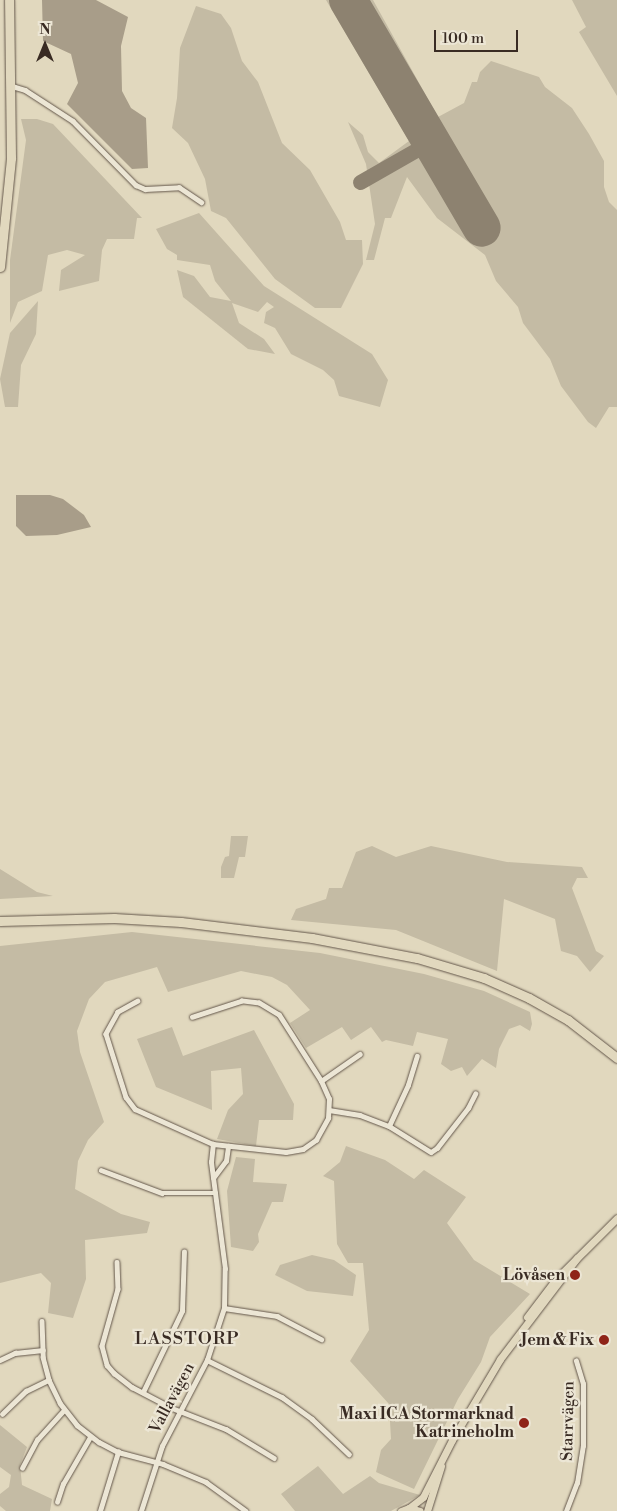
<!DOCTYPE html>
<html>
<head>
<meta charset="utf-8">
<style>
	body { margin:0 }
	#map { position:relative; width:617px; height:1511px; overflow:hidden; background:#e1d8be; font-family:"Libre Bodoni",serif }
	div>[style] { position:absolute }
	.green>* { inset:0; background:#c4bba4 }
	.water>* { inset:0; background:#a89d89 }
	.taxiway>* { height:15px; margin:-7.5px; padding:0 7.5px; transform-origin:7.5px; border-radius:7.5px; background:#8d8270 }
	.runway>* { height:38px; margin:-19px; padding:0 19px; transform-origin:19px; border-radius:19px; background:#8d8270 }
	.roads { filter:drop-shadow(0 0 1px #63564a) drop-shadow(0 0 1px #63564a) }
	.street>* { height:4.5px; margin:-2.25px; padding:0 2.25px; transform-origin:2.25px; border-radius:2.25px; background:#ece6d5 }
	.primary>* { height:7px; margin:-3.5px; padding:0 3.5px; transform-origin:3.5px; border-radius:3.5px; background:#e1d8be }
	.highway>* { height:9px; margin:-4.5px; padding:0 4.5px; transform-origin:4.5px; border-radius:4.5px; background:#e1d8be }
	.dots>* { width:14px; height:14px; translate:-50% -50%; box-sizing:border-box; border:2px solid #ece6d5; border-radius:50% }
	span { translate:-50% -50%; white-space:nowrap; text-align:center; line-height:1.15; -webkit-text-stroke:4.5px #ece6d5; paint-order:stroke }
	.poi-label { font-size:16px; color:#392b23; font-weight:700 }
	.right { translate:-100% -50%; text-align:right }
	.street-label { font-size:16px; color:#392b23 }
	.neighbourhood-label { font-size:18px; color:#392b23; letter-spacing:1px }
	.north { position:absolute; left:20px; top:20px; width:50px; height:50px; -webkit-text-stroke:4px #ece6d5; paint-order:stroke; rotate:0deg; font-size:14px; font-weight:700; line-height:20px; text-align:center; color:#392b23 }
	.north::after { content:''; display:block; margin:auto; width:18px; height:22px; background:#392b23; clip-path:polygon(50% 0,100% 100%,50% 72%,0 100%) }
	.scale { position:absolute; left:434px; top:30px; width:84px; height:22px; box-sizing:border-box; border:2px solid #392b23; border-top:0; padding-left:6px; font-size:15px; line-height:18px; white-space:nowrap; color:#392b23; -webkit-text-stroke:4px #ece6d5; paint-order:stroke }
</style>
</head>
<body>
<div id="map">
	<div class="green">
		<div style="clip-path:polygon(326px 0,373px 0,438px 117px,464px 103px,472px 82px,477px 82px,480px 72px,491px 61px,539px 77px,545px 87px,572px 108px,589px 134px,604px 161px,604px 187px,609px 202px,617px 210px,617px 407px,609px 407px,596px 428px,588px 422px,561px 386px,550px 359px,523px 323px,518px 307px,496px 281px,485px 255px,437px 218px,407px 177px,391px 218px,385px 218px,374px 260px,366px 260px,375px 224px,366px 164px,348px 122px,363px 135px,368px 152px,379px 163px,409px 141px)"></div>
		<div style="clip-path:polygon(572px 0,617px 0,617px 96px,579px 32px,586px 27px)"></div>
		<div style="clip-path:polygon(196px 6px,221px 14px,231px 28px,242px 61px,258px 82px,282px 143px,310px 170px,340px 222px,346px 240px,362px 240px,363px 264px,341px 308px,315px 308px,275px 279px,226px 218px,211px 211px,205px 179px,188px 143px,172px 128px,177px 98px,180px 48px)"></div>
		<div style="clip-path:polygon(21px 119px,37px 119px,53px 124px,142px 218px,137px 218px,134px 239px,107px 239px,102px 250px,99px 281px,59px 291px,61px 270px,85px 255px,67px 250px,48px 255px,42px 291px,18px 302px,10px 323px,10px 260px,26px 140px)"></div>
		<div style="clip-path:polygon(199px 213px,264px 286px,372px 354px,388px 380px,380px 407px,339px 396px,334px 380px,323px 370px,291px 354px,275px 328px,264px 323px,266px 312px,274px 307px,267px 302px,258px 312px,232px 303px,239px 323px,264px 339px,275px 354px,248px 349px,183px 297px,177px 270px,194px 276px,210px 297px,231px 301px,215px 281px,210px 265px,177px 260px,177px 255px,167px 249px,156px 229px)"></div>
		<div style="clip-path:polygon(38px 301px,36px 334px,21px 365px,18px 407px,5px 407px,0 379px,10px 333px)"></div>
		<div style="clip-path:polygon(231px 836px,248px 836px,245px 857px,239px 857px,234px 878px,221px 878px,221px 867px,225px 857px,229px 856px)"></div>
		<div style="clip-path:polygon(372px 846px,396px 857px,431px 846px,507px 862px,582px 867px,588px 878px,577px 878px,572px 888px,596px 951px,604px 956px,590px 972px,577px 956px,561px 951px,555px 919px,504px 899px,497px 971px,396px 930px,291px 920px,296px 909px,326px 899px,329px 888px,342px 888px,356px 852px)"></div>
		<div style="clip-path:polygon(0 869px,37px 892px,53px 896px,0 899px)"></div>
		<div style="clip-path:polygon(132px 932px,320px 953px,424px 974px,484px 991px,530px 1012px,532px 1024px,530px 1031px,520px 1025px,509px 1029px,499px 1049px,496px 1068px,482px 1059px,467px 1076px,462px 1067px,451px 1071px,441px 1064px,448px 1039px,417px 1032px,413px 1046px,386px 1040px,382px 1042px,371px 1027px,351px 1040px,342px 1027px,306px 1048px,290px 1023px,310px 1010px,287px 985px,272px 977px,241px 971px,168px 992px,157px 967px,105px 982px,89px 999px,77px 1031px,80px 1052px,104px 1122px,88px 1140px,78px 1161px,75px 1189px,121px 1214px,150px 1222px,147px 1233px,85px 1240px,86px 1279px,73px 1318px,48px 1313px,51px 1283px,41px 1273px,0 1283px,0 946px)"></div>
		<div style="clip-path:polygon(172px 1027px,183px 1056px,254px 1030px,294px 1104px,293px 1120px,259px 1120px,256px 1146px,217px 1139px,228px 1110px,243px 1094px,241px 1068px,211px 1071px,212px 1110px,156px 1087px,137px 1039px)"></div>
		<div style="clip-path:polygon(346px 1146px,385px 1160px,414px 1179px,424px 1170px,466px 1197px,447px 1223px,474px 1260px,530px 1294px,490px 1337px,481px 1362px,458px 1399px,414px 1489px,376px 1472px,381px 1450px,391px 1439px,389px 1404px,350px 1361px,369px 1330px,363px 1263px,348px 1263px,337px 1244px,334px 1181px,323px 1176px,340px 1162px)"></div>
		<div style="clip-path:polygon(236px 1157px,255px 1159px,253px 1182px,287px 1184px,283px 1202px,272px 1202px,258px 1234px,259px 1242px,253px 1251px,231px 1247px,227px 1191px)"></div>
		<div style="clip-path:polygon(312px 1255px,334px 1260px,356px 1275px,353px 1296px,307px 1291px,275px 1275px,280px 1265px)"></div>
		<div style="clip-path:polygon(0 1425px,27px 1447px,20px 1465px,22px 1485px,52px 1499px,50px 1511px,6px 1511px,0 1506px,0 1494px,9px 1487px,11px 1475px,0 1467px)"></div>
		<div style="clip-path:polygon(318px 1466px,343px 1494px,370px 1476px,379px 1483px,420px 1495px,391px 1511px,295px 1511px,281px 1494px)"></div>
	</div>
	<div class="water">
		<div style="clip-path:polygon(42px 0,96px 0,128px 17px,121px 46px,122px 91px,131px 108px,146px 118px,148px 168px,132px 169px,67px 104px,78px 83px,71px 54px,43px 41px)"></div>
		<div style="clip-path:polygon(16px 495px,50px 495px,63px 499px,84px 515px,91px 527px,57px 535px,26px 536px,16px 526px)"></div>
	</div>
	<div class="taxiway">
		<div style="left:360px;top:182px;width:64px;rotate:-29.7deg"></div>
	</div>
	<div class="runway">
		<div style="left:348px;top:0;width:264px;rotate:59.6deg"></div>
	</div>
	<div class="roads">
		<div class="street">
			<div style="left:12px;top:86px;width:14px;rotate:17deg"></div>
			<div style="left:25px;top:90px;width:57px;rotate:32.9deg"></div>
			<div style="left:73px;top:121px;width:90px;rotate:45.5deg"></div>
			<div style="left:136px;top:185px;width:10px;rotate:24deg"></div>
			<div style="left:145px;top:189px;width:34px;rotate:-3deg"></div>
			<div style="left:179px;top:187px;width:27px;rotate:34deg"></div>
			<div style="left:138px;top:1001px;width:23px;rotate:151deg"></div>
			<div style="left:118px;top:1012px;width:25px;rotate:119deg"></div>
			<div style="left:106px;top:1034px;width:66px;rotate:72.4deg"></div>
			<div style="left:126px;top:1097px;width:15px;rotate:53deg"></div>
			<div style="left:135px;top:1109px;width:85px;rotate:24.2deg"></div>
			<div style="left:213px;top:1144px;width:73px;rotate:6.3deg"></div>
			<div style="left:286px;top:1152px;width:17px;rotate:-10deg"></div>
			<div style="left:303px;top:1149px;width:16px;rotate:-35deg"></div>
			<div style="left:316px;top:1140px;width:25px;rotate:-61deg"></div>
			<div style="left:328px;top:1118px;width:19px;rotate:-87deg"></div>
			<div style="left:329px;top:1099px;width:20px;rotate:-114deg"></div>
			<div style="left:321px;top:1081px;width:78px;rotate:-122.5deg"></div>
			<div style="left:279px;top:1015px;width:23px;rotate:-149deg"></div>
			<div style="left:259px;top:1003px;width:17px;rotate:-173deg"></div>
			<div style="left:242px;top:1001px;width:52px;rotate:161.9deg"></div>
			<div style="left:321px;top:1081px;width:47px;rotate:-34.7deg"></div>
			<div style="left:329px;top:1110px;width:31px;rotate:9deg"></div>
			<div style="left:360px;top:1115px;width:31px;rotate:21deg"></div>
			<div style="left:389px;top:1126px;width:49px;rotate:31.8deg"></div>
			<div style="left:431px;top:1152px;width:7px;rotate:-34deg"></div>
			<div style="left:437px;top:1148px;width:51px;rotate:-52.2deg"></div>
			<div style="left:468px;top:1108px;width:16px;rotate:-63deg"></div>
			<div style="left:389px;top:1126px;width:45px;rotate:-65.1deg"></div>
			<div style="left:408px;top:1085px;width:30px;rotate:-73deg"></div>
			<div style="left:101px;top:1170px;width:65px;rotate:20.7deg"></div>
			<div style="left:162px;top:1193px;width:54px"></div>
			<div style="left:213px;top:1178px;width:21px;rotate:-53deg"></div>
			<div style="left:226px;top:1161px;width:15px;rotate:-82deg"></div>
			<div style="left:117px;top:1262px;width:27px;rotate:88deg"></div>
			<div style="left:118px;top:1289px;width:59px;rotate:105.7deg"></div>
			<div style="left:102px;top:1346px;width:20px;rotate:75deg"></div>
			<div style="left:107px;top:1365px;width:11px;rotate:49deg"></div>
			<div style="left:114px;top:1373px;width:23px;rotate:38deg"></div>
			<div style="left:132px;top:1387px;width:45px;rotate:27.7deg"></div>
			<div style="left:172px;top:1408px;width:58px;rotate:21.3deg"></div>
			<div style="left:226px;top:1429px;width:56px;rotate:31.1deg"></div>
			<div style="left:224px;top:1308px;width:54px;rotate:8.6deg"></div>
			<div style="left:277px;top:1316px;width:50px;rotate:27.6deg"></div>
			<div style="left:42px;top:1321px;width:36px;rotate:88deg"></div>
			<div style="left:43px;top:1357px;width:24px;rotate:75deg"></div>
			<div style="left:49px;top:1380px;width:25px;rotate:64deg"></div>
			<div style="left:60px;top:1403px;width:28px;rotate:52deg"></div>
			<div style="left:77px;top:1425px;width:28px;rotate:38deg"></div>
			<div style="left:99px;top:1442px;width:21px;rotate:28deg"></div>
			<div style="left:118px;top:1452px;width:47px;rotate:14.9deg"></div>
			<div style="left:163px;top:1464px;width:47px;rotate:22.7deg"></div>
			<div style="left:206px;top:1482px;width:49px;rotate:35.9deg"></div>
			<div style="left:0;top:1360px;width:17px;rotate:-25deg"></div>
			<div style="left:15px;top:1353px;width:28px;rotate:-6deg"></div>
			<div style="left:207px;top:1360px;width:84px;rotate:26.3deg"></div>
			<div style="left:282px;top:1397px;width:37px;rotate:36deg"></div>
			<div style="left:312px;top:1419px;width:51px;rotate:43.4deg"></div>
			<div style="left:143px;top:1392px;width:90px;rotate:-64.3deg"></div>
			<div style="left:182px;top:1311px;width:59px;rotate:-88.1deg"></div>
			<div style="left:2px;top:1414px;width:33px;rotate:-44deg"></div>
			<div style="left:26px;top:1391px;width:25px;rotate:-26deg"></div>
			<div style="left:22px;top:1468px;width:32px;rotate:-62deg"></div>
			<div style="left:37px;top:1440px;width:40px;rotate:-48deg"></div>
			<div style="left:57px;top:1502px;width:19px;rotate:-72deg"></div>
			<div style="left:63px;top:1484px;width:54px;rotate:-60.1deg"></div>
			<div style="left:100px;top:1511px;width:62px;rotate:-73deg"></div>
			<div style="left:141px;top:1511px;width:68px;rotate:-72.1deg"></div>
			<div style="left:162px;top:1446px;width:97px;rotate:-62.4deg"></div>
			<div style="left:207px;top:1360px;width:55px;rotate:-71.9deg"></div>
			<div style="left:224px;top:1308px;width:39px;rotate:-89deg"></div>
			<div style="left:225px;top:1269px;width:108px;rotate:-97.5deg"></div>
			<div style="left:211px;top:1162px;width:18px;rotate:-84deg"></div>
			<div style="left:566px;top:1511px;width:30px;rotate:-69deg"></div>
			<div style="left:577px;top:1483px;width:37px;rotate:-81deg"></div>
			<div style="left:583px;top:1446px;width:62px;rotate:-90deg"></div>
			<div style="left:583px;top:1384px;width:24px;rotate:-107deg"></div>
		</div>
		<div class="primary">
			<div style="left:527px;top:1317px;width:48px;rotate:-52.7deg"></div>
			<div style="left:556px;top:1279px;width:86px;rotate:-45deg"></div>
			<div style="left:409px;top:1508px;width:18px;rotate:-38deg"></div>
			<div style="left:423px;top:1497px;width:64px;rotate:-63deg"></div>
			<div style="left:452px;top:1440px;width:94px;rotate:-59.3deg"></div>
			<div style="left:500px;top:1359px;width:127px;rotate:-52.7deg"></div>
			<div style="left:401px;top:1511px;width:9px;rotate:-21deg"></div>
			<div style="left:409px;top:1508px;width:11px;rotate:15deg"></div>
			<div style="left:427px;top:1511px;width:47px;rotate:-72.7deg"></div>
		</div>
		<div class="highway">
			<div style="left:0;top:267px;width:110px;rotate:-84.2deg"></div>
			<div style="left:11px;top:158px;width:158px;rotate:-90.7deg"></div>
			<div style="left:0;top:921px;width:114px;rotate:-1.5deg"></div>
			<div style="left:114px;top:918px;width:67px;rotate:3.4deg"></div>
			<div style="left:181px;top:922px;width:132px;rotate:7deg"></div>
			<div style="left:312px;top:938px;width:107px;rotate:10.8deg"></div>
			<div style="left:417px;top:958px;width:70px;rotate:16.6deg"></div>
			<div style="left:484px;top:978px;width:49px;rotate:24deg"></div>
			<div style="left:529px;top:998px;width:45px;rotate:29.4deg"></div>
			<div style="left:568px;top:1020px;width:62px;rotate:37.8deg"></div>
		</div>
	</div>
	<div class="dots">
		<div style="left:575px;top:1275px;background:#8f2418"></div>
		<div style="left:604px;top:1340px;background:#8f2418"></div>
		<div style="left:524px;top:1423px;background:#8f2418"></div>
	</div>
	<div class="poi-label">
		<span class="right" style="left:565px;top:1275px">Lövåsen</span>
		<span class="right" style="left:594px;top:1340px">Jem &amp; Fix</span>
		<span class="right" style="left:514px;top:1423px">Maxi ICA Stormarknad<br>Katrineholm</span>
	</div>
	<div class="street-label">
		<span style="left:172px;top:1398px;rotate:-62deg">Vallavägen</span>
		<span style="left:568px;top:1421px;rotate:-89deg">Starrvägen</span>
	</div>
	<div class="neighbourhood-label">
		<span style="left:187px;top:1339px">LASSTORP</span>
	</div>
	<div class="north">N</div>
	<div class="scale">100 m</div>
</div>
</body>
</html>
